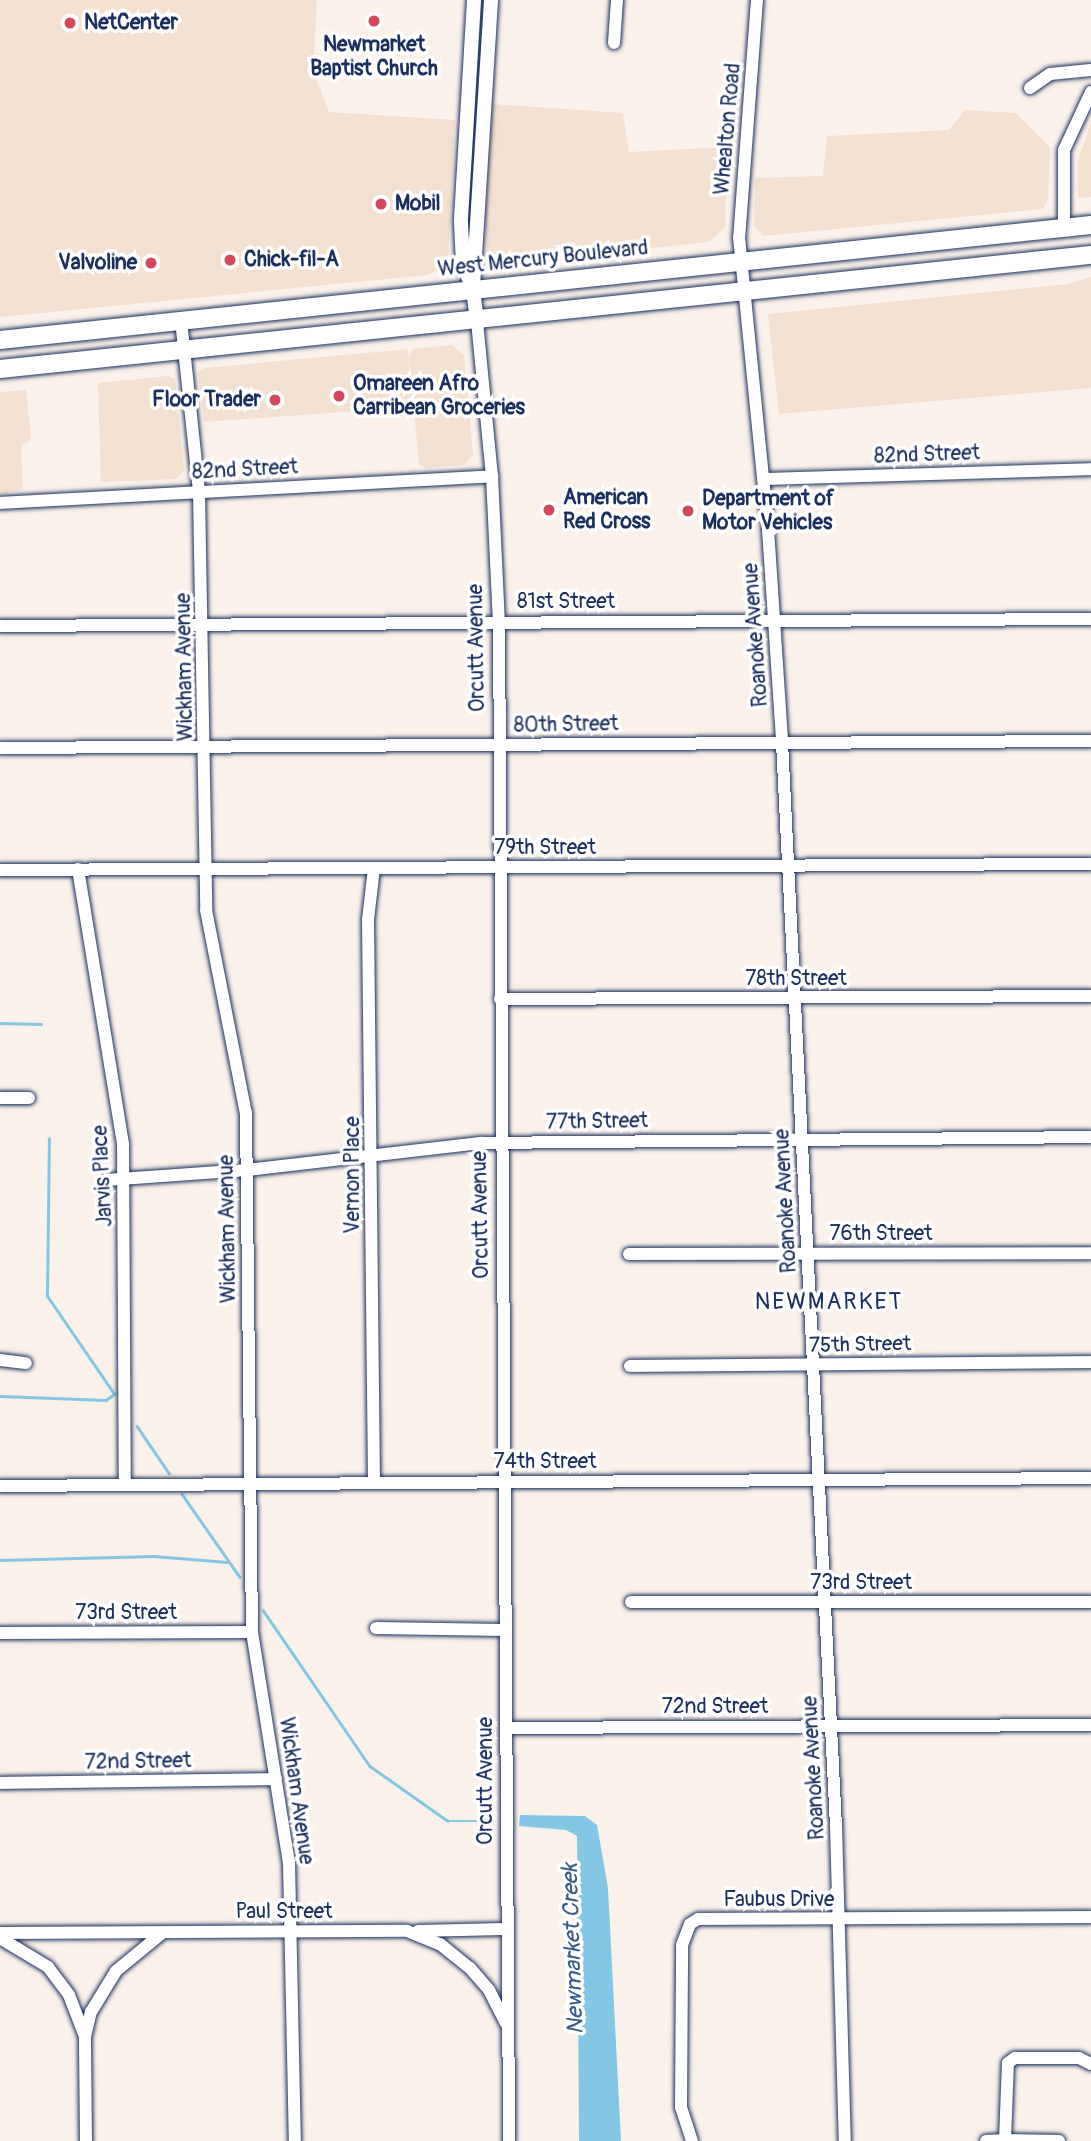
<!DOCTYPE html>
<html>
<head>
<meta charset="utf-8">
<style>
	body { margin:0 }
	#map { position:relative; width:1091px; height:2141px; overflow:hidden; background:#faf1ea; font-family:Pangolin,sans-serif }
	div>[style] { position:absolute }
	.built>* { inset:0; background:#f4e0d1 }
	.water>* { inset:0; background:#84c7e5 }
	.stream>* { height:2.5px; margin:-1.25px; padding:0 1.25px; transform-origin:1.25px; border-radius:1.25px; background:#84c7e5 }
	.roads { filter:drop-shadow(0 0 2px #1b2f5e) drop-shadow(0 0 2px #1b2f5e) }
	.minor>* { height:12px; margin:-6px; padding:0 6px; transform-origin:6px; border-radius:6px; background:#fff }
	.major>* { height:14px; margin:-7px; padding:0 7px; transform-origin:7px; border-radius:7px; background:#fff }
	.highway>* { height:18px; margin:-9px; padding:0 9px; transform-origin:9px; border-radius:9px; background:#fff }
	.dots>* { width:19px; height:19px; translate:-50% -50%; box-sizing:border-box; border:4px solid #fff; border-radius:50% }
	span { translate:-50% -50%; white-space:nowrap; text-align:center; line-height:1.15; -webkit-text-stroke:7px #fff; paint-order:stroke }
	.poi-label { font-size:21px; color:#1b2f5e; font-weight:700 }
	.left { translate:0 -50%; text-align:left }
	.right { translate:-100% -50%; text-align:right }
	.street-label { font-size:21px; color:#1b2f5e }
	.neighbourhood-label { font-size:23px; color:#1b2f5e; letter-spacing:2px }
	.water-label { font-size:23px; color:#3a5d86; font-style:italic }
</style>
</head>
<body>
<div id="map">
	<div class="built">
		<div style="clip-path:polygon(0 0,317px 0,313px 70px,329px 112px,455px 120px,448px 264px,428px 275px,0 317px)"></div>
		<div style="clip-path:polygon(492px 104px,623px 113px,629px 152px,727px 147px,725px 227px,709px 242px,495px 264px,488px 258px,485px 217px)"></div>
		<div style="clip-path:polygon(965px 110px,1016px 113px,1050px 147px,1048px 199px,1043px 209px,763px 236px,754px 225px,755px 178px,823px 176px,827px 136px,949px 130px)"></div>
		<div style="clip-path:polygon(1091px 123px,1091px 197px,1078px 198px,1077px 163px)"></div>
		<div style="clip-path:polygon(1091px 277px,1091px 388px,779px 414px,768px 314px,1068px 284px)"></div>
		<div style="clip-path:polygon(452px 345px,464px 355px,473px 455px,464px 465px,425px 468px,419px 464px,409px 355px,413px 349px)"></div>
		<div style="clip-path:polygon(408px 349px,412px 407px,204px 422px,198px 372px,204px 368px)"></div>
		<div style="clip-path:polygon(168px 376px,175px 379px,184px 471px,175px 479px,101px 482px,98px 383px)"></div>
		<div style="clip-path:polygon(26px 390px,31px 439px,21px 446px,23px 490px,0 494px,0 392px)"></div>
	</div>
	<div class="water">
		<div style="clip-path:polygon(520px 1815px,585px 1816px,597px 1825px,608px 1888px,621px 2141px,579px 2141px,577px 1836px,566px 1830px,519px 1826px)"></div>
	</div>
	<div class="stream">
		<div style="left:0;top:1023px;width:41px;rotate:1.4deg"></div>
		<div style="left:0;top:1396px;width:106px;rotate:2.2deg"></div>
		<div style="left:106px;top:1400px;width:10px;rotate:-37deg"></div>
		<div style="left:114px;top:1394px;width:119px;rotate:-124.4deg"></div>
		<div style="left:47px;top:1296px;width:157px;rotate:-89.3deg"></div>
		<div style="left:137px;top:1426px;width:57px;rotate:55.8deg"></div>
		<div style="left:182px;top:1494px;width:101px;rotate:55.1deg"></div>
		<div style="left:0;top:1560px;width:154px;rotate:-1.5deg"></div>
		<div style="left:154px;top:1556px;width:73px;rotate:4.7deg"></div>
		<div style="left:263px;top:1610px;width:189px;rotate:55.6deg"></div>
		<div style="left:370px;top:1766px;width:95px;rotate:35.2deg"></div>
		<div style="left:448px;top:1821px;width:46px"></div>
	</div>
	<div class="roads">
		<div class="minor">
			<div style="left:757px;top:0;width:238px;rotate:94.3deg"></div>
			<div style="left:739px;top:237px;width:293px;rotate:84.3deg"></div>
			<div style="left:768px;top:529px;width:213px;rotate:86.2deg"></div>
			<div style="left:782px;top:742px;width:1085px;rotate:87.15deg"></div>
			<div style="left:836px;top:1826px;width:315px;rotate:88.4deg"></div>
			<div style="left:614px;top:43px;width:43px;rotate:-86deg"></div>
			<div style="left:1030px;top:88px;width:24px;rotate:-35deg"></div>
			<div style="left:1050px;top:74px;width:41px;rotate:-5.6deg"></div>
			<div style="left:1064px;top:228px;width:78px;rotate:-90deg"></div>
			<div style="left:1064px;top:150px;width:64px;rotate:-65deg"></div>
			<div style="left:181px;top:320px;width:173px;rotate:84deg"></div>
			<div style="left:199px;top:492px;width:418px;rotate:89deg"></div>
			<div style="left:206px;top:910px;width:207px;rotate:78.9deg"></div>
			<div style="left:246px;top:1113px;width:519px;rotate:89.34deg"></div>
			<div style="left:252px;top:1632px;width:233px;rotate:80.9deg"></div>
			<div style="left:289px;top:1862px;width:279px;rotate:88.8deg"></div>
			<div style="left:477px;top:321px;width:156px;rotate:84.5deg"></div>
			<div style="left:492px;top:476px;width:146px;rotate:87.3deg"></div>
			<div style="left:499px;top:622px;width:1519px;rotate:89.62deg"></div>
			<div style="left:763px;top:479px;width:328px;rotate:-1.7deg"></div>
			<div style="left:0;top:503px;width:493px;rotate:-3.1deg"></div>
			<div style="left:0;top:626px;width:1091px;rotate:-0.37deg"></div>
			<div style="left:0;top:748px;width:1091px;rotate:-0.37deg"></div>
			<div style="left:374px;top:868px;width:52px;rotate:96.6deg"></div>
			<div style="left:368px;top:920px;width:562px;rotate:89.39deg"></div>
			<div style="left:78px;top:869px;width:279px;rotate:80.7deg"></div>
			<div style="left:123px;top:1144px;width:340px;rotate:89.7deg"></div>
			<div style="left:0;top:870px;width:1091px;rotate:-0.32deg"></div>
			<div style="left:500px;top:999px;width:591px;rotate:-0.29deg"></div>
			<div style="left:0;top:1098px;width:29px"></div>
			<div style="left:106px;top:1180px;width:141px;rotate:-4.1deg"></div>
			<div style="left:247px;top:1170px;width:237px;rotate:-6.6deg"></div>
			<div style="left:482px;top:1143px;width:609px;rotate:-0.56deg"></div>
			<div style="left:629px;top:1254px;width:462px;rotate:-0.1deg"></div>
			<div style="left:0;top:1360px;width:26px;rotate:7deg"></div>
			<div style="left:630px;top:1366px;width:461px;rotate:-0.5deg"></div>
			<div style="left:0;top:1486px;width:1091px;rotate:-0.42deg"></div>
			<div style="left:631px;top:1602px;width:460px"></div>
			<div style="left:376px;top:1628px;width:130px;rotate:0.9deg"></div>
			<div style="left:0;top:1633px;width:252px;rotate:-0.2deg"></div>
			<div style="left:507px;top:1728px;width:584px;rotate:-0.29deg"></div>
			<div style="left:0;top:1783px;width:276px;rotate:-0.8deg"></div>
			<div style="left:418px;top:1931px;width:90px;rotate:-1.3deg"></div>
			<div style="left:0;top:1933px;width:407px;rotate:-0.3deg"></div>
			<div style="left:407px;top:1931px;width:35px;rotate:22deg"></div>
			<div style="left:440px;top:1944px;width:38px;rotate:39deg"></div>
			<div style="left:470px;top:1968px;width:29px;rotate:49deg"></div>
			<div style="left:489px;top:1990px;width:37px;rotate:63deg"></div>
			<div style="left:0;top:1938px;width:56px;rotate:31.1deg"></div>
			<div style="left:48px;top:1967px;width:35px;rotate:53deg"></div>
			<div style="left:69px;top:1995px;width:42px;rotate:69deg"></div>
			<div style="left:86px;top:2141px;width:104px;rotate:-90.6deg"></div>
			<div style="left:85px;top:2037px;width:26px;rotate:-77deg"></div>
			<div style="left:91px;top:2012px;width:48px;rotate:-58.6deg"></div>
			<div style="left:116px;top:1971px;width:60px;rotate:-39.6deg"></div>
			<div style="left:692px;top:2141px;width:36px;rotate:-108deg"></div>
			<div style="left:681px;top:2107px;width:162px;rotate:-89.6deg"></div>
			<div style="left:682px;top:1945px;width:22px;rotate:-69deg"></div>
			<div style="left:690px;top:1924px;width:9px;rotate:-32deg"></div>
			<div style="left:698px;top:1919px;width:393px;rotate:-0.3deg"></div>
			<div style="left:986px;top:2141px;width:19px;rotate:-3deg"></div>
			<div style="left:1059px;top:2141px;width:54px;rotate:-178.9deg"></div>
			<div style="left:1005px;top:2140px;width:77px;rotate:-87.8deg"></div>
			<div style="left:1008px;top:2063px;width:9px;rotate:-36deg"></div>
			<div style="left:1015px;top:2058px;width:64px"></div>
			<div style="left:1079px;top:2058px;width:13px;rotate:27deg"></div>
		</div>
		<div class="major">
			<div style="left:474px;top:0;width:222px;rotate:93.4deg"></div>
			<div style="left:461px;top:222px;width:43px;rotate:87.3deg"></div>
			<div style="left:463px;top:265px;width:26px;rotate:67deg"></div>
			<div style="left:473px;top:289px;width:32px;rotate:83deg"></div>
			<div style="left:473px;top:287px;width:288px;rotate:-86.4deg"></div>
		</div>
		<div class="highway">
			<div style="left:0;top:340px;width:1097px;rotate:-6.02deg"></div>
			<div style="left:0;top:369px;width:1097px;rotate:-5.97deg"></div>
		</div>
	</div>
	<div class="dots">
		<div style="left:374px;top:21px;background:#d1495b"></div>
		<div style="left:70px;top:23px;background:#d1495b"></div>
		<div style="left:381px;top:204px;background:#d1495b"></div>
		<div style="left:230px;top:260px;background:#d1495b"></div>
		<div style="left:151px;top:263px;background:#d1495b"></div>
		<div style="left:339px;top:396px;background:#d1495b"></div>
		<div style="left:275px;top:400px;background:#d1495b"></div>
		<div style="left:549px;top:510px;background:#d1495b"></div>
		<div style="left:688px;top:511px;background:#d1495b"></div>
	</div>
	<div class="poi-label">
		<span class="left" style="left:84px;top:23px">NetCenter</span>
		<span style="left:374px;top:57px">Newmarket<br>Baptist Church</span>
		<span class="left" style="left:395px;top:204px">Mobil</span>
		<span class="left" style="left:244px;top:260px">Chick-fil-A</span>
		<span class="right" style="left:137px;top:263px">Valvoline</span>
		<span class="left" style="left:353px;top:396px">Omareen Afro<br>Carribean Groceries</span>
		<span class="right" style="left:261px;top:400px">Floor Trader</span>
		<span class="left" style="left:563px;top:510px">American<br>Red Cross</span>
		<span class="left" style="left:702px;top:511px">Department of<br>Motor Vehicles</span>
	</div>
	<div class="street-label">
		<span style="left:728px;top:129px;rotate:-85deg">Whealton Road</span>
		<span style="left:543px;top:259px;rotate:-6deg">West Mercury Boulevard</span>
		<span style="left:927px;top:455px;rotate:-2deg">82nd Street</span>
		<span style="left:245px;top:470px;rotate:-3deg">82nd Street</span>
		<span style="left:566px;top:602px">81st Street</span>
		<span style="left:756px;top:635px;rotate:-94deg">Roanoke Avenue</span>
		<span style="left:477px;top:648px;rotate:-91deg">Orcutt Avenue</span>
		<span style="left:185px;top:667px;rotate:-91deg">Wickham Avenue</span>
		<span style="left:566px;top:725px;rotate:-1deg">80th Street</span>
		<span style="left:545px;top:848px">79th Street</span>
		<span style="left:796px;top:979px">78th Street</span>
		<span style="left:597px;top:1122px;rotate:-1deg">77th Street</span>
		<span style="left:353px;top:1175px;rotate:-90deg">Vernon Place</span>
		<span style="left:103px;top:1176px;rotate:-93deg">Jarvis Place</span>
		<span style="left:786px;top:1201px;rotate:-93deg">Roanoke Avenue</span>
		<span style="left:481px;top:1215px;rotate:-91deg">Orcutt Avenue</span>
		<span style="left:228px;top:1229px;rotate:-91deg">Wickham Avenue</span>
		<span style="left:881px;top:1234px">76th Street</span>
		<span style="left:860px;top:1345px;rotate:-1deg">75th Street</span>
		<span style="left:545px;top:1462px">74th Street</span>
		<span style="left:861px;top:1583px">73rd Street</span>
		<span style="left:126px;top:1613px">73rd Street</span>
		<span style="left:715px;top:1707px">72nd Street</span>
		<span style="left:138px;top:1762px;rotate:-1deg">72nd Street</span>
		<span style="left:814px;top:1768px;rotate:-93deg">Roanoke Avenue</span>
		<span style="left:486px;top:1781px;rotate:-90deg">Orcutt Avenue</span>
		<span style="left:296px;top:1791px;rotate:82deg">Wickham Avenue</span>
		<span style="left:779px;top:1900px">Faubus Drive</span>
		<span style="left:284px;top:1912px">Paul Street</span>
	</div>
	<div class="neighbourhood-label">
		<span style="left:829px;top:1302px">NEWMARKET</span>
	</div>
	<div class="water-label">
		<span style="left:573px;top:1949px;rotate:-92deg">Newmarket Creek</span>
	</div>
</div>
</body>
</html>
